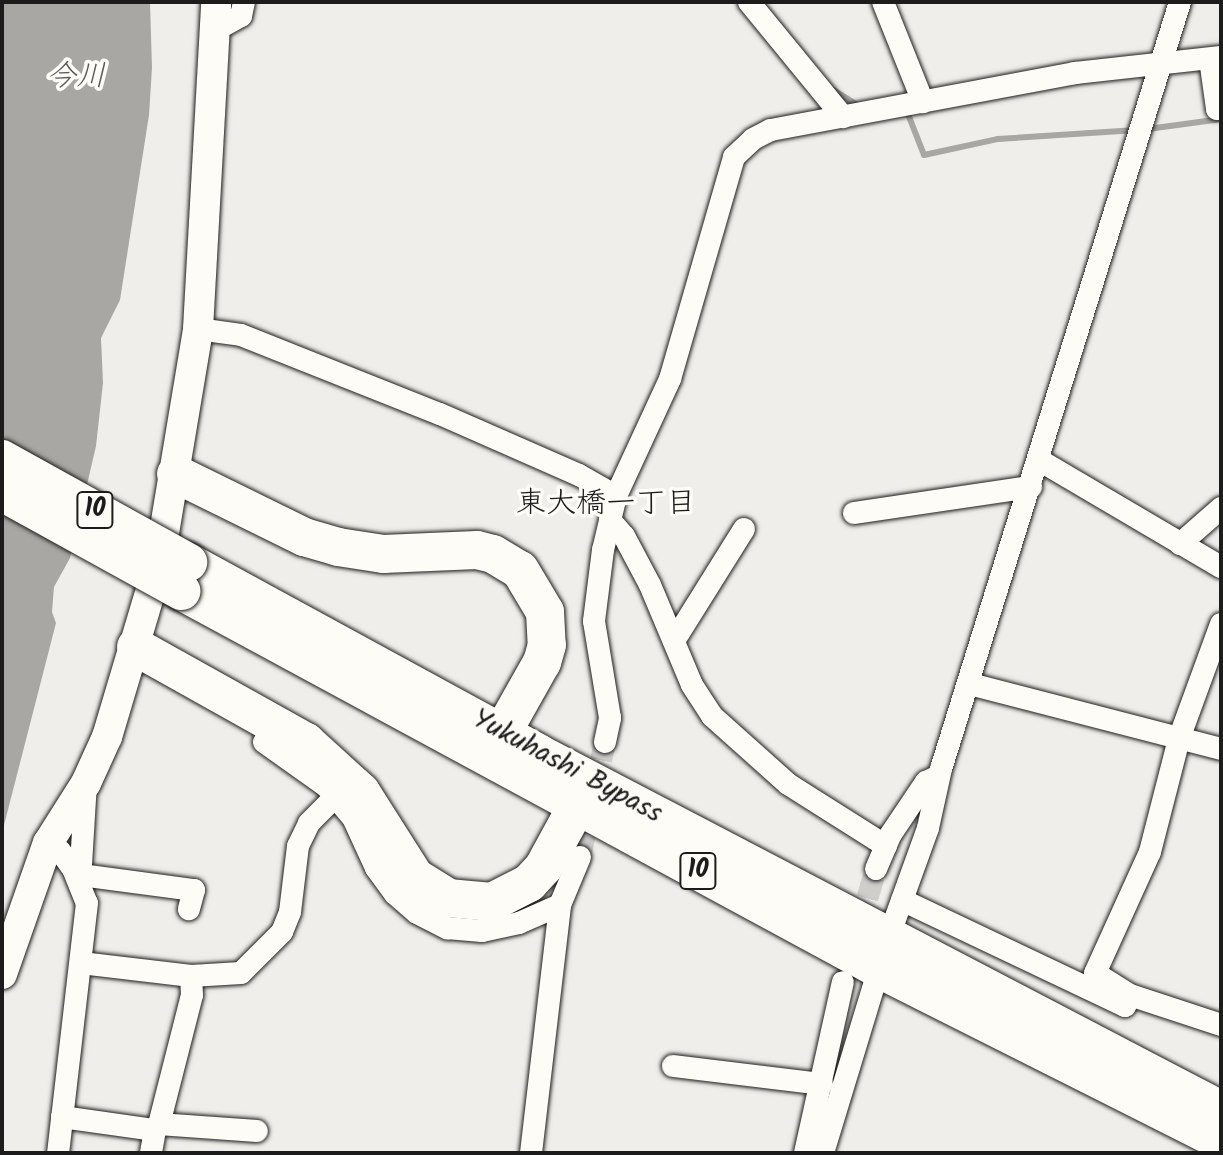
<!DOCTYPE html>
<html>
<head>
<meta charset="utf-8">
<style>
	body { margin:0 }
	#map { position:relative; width:1223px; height:1155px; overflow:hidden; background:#f0eeea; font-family:Kalam,"Klee One",sans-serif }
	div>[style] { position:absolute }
	.water>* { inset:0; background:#a8a7a3 }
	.stream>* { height:6px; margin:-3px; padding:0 3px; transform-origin:3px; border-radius:3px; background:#a8a7a3 }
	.street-tunnel>* { height:22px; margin-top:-11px; transform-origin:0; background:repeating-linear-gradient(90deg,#d0cecb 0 22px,transparent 0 33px) }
	.roads { filter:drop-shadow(0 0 2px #1c1c1c) drop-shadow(0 0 2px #1c1c1c) }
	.street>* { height:22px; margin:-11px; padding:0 11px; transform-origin:11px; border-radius:11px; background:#fdfcf7 }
	.secondary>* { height:30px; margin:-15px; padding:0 15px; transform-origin:15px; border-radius:15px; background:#fdfcf7 }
	.highway>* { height:38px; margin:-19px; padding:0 19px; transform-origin:19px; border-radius:19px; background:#fdfcf7 }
	.bridges { filter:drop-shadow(0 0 2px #1c1c1c) drop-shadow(0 0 2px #1c1c1c) }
	.highway-bridge>* { height:38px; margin:-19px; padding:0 19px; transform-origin:19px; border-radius:19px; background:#fdfcf7 }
	span { translate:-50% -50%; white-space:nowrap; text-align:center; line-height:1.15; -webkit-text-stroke:7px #fdfcf7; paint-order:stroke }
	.shield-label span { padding:2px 6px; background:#fdfcf7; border:2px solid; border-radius:6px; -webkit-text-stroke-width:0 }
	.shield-label { font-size:26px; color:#1c1c1c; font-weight:700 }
	.street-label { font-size:28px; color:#1c1c1c }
	.water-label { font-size:30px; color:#5b5b59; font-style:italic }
	.neighbourhood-label { font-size:30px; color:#1c1c1c }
	.frame { position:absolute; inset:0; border:4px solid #1c1c1c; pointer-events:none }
</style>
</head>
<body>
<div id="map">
	<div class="water">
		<div style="clip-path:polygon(2px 2px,150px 2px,152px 68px,149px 115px,120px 300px,101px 338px,103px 383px,96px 446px,70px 558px,54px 587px,52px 612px,56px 623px,2px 833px)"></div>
	</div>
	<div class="stream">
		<div style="left:832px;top:89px;width:32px;rotate:32deg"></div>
		<div style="left:906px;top:109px;width:49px;rotate:68.6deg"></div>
		<div style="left:924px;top:155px;width:76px;rotate:-12.2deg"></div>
		<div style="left:998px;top:139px;width:139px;rotate:-3.7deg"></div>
		<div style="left:1148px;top:129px;width:74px;rotate:-7.8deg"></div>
	</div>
	<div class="street-tunnel">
		<div style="left:580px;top:857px;width:118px;rotate:-77.7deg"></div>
		<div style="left:858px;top:930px;width:64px;rotate:-73.6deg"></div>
	</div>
	<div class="roads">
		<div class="street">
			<div style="left:749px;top:2px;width:149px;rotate:50.7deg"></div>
			<div style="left:883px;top:2px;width:108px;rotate:68.2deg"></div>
			<div style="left:214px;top:31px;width:31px;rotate:-29deg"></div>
			<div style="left:241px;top:16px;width:14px;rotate:-78deg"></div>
			<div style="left:1210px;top:59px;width:50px;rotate:82deg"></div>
			<div style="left:1217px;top:109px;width:4px;rotate:-14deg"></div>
			<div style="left:198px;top:329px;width:43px;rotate:7.9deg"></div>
			<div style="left:241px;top:335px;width:214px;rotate:21.7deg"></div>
			<div style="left:440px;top:414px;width:152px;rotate:23.7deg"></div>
			<div style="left:579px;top:475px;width:43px;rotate:29.6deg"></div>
			<div style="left:1039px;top:460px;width:211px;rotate:30.5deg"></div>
			<div style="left:854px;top:513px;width:179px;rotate:-8.4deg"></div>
			<div style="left:610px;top:520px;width:21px;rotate:49deg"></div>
			<div style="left:624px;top:536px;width:55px;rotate:62deg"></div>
			<div style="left:650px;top:585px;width:108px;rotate:67.2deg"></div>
			<div style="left:692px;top:685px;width:37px;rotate:57deg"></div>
			<div style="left:712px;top:716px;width:102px;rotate:41.8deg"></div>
			<div style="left:788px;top:784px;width:116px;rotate:32.3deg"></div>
			<div style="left:1180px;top:544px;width:55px;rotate:-41.3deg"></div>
			<div style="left:1221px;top:624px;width:122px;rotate:110.1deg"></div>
			<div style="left:1179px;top:739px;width:117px;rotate:104.4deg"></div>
			<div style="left:1150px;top:852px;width:133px;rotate:114.4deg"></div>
			<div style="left:1095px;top:973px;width:41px;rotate:32.2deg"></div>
			<div style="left:1130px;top:995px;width:96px;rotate:18.2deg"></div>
			<div style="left:674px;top:641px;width:132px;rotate:-58deg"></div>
			<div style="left:970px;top:684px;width:259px;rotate:14.5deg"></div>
			<div style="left:264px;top:742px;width:76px;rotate:35.4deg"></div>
			<div style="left:326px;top:786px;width:42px;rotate:49.8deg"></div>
			<div style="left:353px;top:818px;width:55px;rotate:65.3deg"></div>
			<div style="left:376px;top:868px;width:32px;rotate:54deg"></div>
			<div style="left:395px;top:894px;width:29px;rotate:41deg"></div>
			<div style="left:417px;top:913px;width:34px;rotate:27deg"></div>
			<div style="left:447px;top:928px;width:35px;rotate:5deg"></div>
			<div style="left:482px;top:931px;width:38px;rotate:-12deg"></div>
			<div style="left:519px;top:923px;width:45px;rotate:-23.7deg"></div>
			<div style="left:605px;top:742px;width:25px;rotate:-78deg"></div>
			<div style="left:610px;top:718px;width:98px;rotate:-99.4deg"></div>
			<div style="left:594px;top:621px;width:72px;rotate:-82.8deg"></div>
			<div style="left:603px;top:550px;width:56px;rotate:-76.5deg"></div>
			<div style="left:616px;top:496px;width:129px;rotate:-65.2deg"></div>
			<div style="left:670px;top:379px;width:231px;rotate:-73.9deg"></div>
			<div style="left:734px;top:157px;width:26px;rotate:-43deg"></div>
			<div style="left:753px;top:139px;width:20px;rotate:-27deg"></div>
			<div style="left:771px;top:130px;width:309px;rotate:-10.6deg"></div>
			<div style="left:1075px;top:73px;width:147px;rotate:-6.3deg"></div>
			<div style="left:48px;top:843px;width:14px;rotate:34deg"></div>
			<div style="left:60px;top:851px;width:22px;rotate:54deg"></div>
			<div style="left:73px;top:869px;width:37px;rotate:68deg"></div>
			<div style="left:87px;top:903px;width:252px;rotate:96.6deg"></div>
			<div style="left:876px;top:869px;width:38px;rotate:-67deg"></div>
			<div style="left:891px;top:834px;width:63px;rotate:-56.1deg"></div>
			<div style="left:926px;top:782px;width:14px;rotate:-25deg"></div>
			<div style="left:81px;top:875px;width:114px;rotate:7.6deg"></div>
			<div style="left:194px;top:890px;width:20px;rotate:105deg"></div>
			<div style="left:80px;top:881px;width:98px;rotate:-86.5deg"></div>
			<div style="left:902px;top:900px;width:247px;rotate:25.4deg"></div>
			<div style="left:1125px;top:1006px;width:4px;rotate:-63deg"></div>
			<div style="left:81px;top:963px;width:111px;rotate:6.7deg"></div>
			<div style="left:191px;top:976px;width:19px;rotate:87deg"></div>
			<div style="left:192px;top:995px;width:133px;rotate:104.3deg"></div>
			<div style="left:191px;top:976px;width:50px;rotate:-3.4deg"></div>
			<div style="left:241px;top:973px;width:58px;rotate:-45deg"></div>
			<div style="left:282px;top:932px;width:22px;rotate:-68deg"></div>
			<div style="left:290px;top:912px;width:66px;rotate:-83.1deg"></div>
			<div style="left:298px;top:846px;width:25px;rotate:-64deg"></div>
			<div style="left:309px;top:823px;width:37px;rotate:-45deg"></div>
			<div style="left:673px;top:1066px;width:150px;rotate:6.9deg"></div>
			<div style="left:62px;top:1117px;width:94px;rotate:8deg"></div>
			<div style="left:155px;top:1130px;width:23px;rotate:100deg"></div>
			<div style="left:155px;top:1130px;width:7px;rotate:-56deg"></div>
			<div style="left:159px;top:1124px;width:98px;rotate:4.1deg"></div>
			<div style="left:531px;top:1153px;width:250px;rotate:-83.3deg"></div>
			<div style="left:560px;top:905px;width:52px;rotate:-67.4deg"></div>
			<div style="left:805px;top:1153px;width:175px;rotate:-77.5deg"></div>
			<div style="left:823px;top:1153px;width:227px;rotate:-73.1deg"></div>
			<div style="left:889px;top:936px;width:115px;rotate:-70.1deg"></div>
			<div style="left:928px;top:828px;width:60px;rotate:-77.6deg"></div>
			<div style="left:941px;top:769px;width:803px;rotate:-72.69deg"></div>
		</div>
		<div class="secondary">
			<div style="left:2px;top:974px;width:139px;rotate:-70.7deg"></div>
			<div style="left:48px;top:843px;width:71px;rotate:-57.7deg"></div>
			<div style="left:86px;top:783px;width:51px;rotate:-65.5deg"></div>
			<div style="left:107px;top:737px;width:182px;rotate:-73.4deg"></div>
			<div style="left:159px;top:563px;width:237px;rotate:-80.5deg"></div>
			<div style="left:198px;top:329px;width:327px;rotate:-86.8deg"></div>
		</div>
		<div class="highway">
			<div style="left:176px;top:474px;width:143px;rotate:26.2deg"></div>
			<div style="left:304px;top:537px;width:35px;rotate:16deg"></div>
			<div style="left:338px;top:547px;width:46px;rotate:8.8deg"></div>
			<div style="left:383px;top:554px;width:94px;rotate:-2.4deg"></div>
			<div style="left:477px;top:550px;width:16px;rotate:14deg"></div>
			<div style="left:493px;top:554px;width:31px;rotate:31deg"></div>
			<div style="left:520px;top:570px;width:49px;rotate:59.2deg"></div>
			<div style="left:545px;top:612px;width:33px;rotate:87deg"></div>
			<div style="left:547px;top:645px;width:18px;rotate:106deg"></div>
			<div style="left:542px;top:662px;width:81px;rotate:119.4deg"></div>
			<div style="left:188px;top:562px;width:399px;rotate:28.6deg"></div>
			<div style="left:538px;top:753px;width:771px;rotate:27.6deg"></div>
			<div style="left:181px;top:591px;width:796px;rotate:28.43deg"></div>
			<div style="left:881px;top:970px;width:381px;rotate:26.7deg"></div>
			<div style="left:136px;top:647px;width:195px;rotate:29.2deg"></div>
			<div style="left:306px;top:742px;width:74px;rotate:42.3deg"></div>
			<div style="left:361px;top:792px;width:101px;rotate:57.6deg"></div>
			<div style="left:415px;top:877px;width:39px;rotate:32deg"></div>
			<div style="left:448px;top:898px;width:44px;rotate:5.2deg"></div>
			<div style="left:492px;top:902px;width:42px;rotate:-27.2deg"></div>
			<div style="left:529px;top:883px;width:21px;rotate:-47deg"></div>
			<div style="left:543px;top:868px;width:71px;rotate:-61.3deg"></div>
		</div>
	</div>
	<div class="bridges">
		<div class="highway-bridge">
			<div style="left:2px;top:459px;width:213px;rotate:29deg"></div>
			<div style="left:2px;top:492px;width:205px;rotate:28.9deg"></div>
		</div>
	</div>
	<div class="shield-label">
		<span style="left:95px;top:510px">10</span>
		<span style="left:698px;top:871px">10</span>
	</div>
	<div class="street-label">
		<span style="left:567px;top:767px;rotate:28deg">Yukuhashi Bypass</span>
	</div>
	<div class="water-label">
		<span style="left:76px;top:77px">今川</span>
	</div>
	<div class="neighbourhood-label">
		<span style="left:606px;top:504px">東大橋一丁目</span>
	</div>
	<div class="frame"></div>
</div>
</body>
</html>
